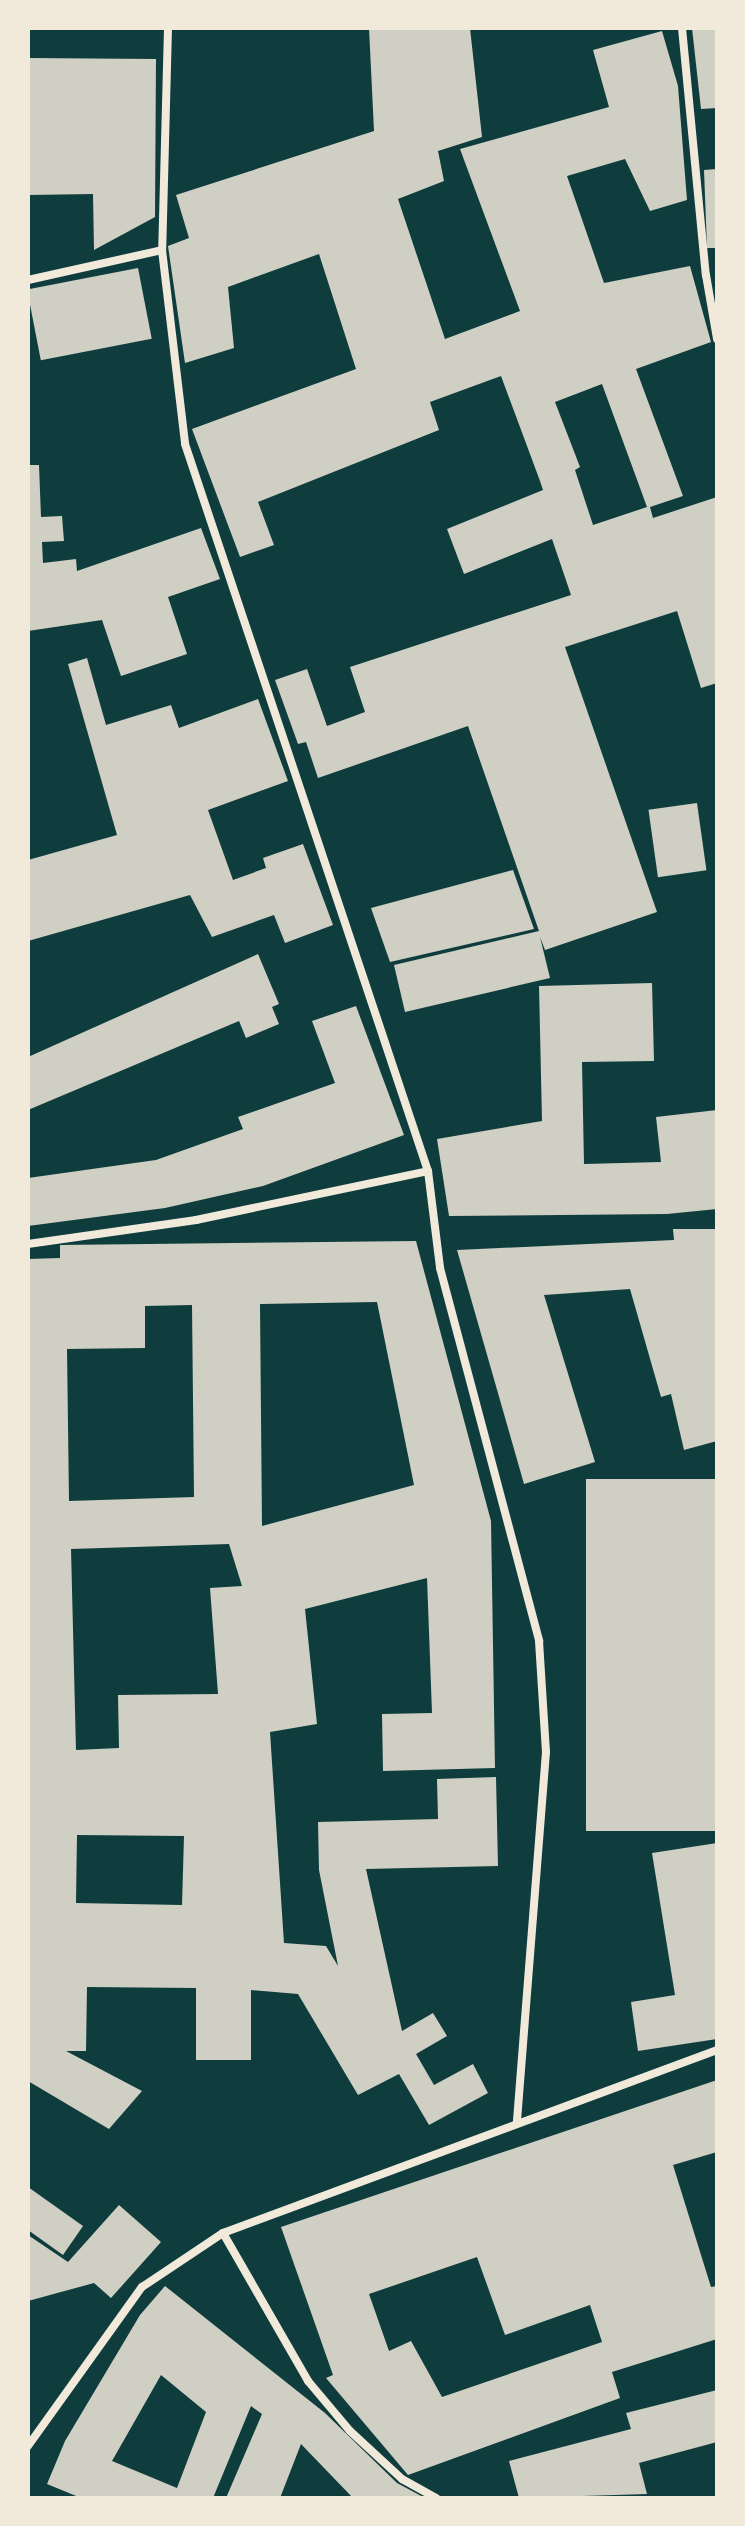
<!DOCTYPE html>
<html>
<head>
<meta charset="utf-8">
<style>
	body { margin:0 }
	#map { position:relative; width:745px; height:2526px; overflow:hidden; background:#0f3d3e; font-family:Arial,sans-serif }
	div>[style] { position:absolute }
	.building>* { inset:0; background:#cfcfc3; transform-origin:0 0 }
	.minor>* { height:8px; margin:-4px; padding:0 4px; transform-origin:4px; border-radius:4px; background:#f1e9da }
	span { translate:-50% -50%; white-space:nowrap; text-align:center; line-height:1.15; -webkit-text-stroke:6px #f1e9da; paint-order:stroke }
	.frame { position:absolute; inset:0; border:30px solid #f1e9da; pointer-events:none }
</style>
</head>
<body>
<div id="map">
	<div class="building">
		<div style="clip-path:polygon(evenodd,369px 28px,470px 28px,482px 137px,438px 151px,444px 181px,398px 199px,445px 339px,520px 311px,460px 149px,609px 107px,593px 50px,662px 31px,678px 86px,687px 200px,650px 211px,625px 159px,567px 176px,604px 283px,690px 266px,711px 342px,636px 369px,683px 496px,650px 507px,653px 518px,717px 497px,717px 683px,701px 688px,677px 611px,565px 647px,657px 912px,545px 950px,540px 937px,550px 978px,405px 1012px,394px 965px,539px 931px,468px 726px,318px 778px,306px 742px,298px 744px,275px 680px,307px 669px,327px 726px,365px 712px,350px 667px,571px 595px,552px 539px,464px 574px,447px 529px,543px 490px,540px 481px,501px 376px,430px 402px,439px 430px,258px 502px,274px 545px,240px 557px,192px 429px,356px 369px,319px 254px,228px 287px,234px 348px,185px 363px,168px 246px,189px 238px,176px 195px,374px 131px,369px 28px,602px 384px,647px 507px,593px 525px,575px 470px,580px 467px,555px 402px,602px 384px)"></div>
		<div style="clip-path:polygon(692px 28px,717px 28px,717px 108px,701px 109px)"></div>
		<div style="clip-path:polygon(28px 58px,156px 59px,155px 217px,94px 250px,93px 194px,28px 195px)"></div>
		<div style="clip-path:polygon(717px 169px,717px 248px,707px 248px,704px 170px)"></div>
		<div style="left:138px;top:268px;width:72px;height:113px;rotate:79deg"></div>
		<div style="clip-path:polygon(28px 465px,39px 465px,41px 517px,62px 516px,64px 541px,42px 542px,43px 563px,76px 559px,77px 571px,201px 528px,220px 579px,168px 597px,187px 654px,121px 676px,102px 620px,28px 631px)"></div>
		<div style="clip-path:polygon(87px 658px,106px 725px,171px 705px,179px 728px,258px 699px,288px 781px,208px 810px,233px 880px,266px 868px,263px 858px,303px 844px,333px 925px,285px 943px,274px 915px,212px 937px,190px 895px,28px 941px,28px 860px,117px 835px,68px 664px)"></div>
		<div style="left:697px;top:803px;width:68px;height:49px;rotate:82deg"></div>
		<div style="clip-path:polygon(513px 870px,534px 929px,390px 962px,371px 908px)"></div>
		<div style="clip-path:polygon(258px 954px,279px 1004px,272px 1007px,279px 1024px,246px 1038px,239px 1021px,28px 1110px,28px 1057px)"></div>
		<div style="clip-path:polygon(652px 983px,654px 1061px,582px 1062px,584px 1164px,661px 1162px,656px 1117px,717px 1110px,717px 1209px,667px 1214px,449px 1216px,437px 1139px,542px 1121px,539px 986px)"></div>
		<div style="clip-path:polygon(356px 1006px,404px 1135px,263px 1186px,165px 1208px,28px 1226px,28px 1178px,156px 1160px,243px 1129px,238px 1117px,335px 1083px,312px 1021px)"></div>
		<div style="clip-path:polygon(673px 1229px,717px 1229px,717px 1441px,684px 1450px,671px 1394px,661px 1397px,630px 1289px,544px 1295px,595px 1462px,524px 1484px,457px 1250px,674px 1240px)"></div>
		<div style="clip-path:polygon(evenodd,416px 1241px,491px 1521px,495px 1768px,383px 1771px,382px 1714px,432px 1713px,427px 1578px,305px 1609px,317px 1724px,270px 1732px,284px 1943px,326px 1946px,338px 1966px,319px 1870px,318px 1822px,438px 1819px,437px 1779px,496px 1777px,498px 1866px,366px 1869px,402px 2031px,433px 2013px,447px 2036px,416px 2054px,434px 2085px,473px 2064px,488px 2093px,429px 2125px,399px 2074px,358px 2095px,298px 1994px,251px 1990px,251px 2060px,196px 2060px,196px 1988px,87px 1987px,86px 2051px,66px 2051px,142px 2091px,109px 2129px,28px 2081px,28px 1259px,60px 1258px,60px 1245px,416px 1241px,377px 1302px,414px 1485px,262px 1526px,260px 1304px,377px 1302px,416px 1241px,192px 1305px,194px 1497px,69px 1501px,67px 1349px,145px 1348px,145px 1306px,192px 1305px,416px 1241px,229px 1544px,242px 1586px,210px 1588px,218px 1694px,118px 1695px,119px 1748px,76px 1750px,71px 1549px,229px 1544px,416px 1241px,77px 1835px,184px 1836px,182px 1905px,76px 1903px,77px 1835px)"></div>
		<div style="left:586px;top:1479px;width:131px;height:352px"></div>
		<div style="clip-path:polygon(717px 1843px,717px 2039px,638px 2051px,631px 2002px,675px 1995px,652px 1853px)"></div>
		<div style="clip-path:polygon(evenodd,717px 2080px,717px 2152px,673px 2165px,711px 2287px,717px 2286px,717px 2339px,612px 2372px,620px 2398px,408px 2475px,326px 2378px,333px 2375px,281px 2227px,717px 2080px,477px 2257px,505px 2335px,590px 2305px,602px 2342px,442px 2397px,411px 2341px,389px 2351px,369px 2294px,477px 2257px)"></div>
		<div style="clip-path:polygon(28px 2187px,83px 2226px,63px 2255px,28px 2230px)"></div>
		<div style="clip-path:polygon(119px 2205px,161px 2242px,111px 2298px,94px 2283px,28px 2301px,28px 2235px,68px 2262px)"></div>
		<div style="clip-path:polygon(evenodd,165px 2286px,325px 2413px,397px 2483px,425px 2498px,353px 2498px,301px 2444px,280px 2498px,226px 2498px,262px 2414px,251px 2406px,213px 2498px,81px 2498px,47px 2484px,65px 2441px,140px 2315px,165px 2286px,161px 2375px,206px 2412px,177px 2488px,112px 2461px,161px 2375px)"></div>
		<div style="clip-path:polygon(717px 2390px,717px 2442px,639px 2463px,647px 2494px,519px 2498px,509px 2461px,631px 2429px,626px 2413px)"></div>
	</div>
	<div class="minor">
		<div style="left:168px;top:28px;width:222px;rotate:91.5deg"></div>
		<div style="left:162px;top:250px;width:195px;rotate:83.2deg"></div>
		<div style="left:185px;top:444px;width:767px;rotate:71.52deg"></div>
		<div style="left:428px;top:1171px;width:98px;rotate:82.9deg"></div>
		<div style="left:440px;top:1268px;width:386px;rotate:75.1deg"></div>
		<div style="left:539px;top:1641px;width:111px;rotate:86.4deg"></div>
		<div style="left:546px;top:1752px;width:372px;rotate:94.5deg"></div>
		<div style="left:682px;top:28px;width:248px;rotate:84.5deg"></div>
		<div style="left:706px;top:275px;width:65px;rotate:80.2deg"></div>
		<div style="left:28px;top:280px;width:137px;rotate:-12.6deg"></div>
		<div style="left:28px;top:1244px;width:170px;rotate:-8.1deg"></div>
		<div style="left:196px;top:1220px;width:237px;rotate:-11.9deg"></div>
		<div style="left:223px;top:2233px;width:171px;rotate:60.1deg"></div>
		<div style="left:308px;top:2381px;width:65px;rotate:50deg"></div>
		<div style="left:350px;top:2431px;width:71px;rotate:42.7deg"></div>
		<div style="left:402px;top:2479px;width:39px;rotate:29deg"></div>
		<div style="left:28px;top:2446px;width:196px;rotate:-54.4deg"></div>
		<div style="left:142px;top:2287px;width:97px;rotate:-33.7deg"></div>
		<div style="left:223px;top:2233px;width:527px;rotate:-20.33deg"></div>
	</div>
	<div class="frame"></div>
</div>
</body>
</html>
